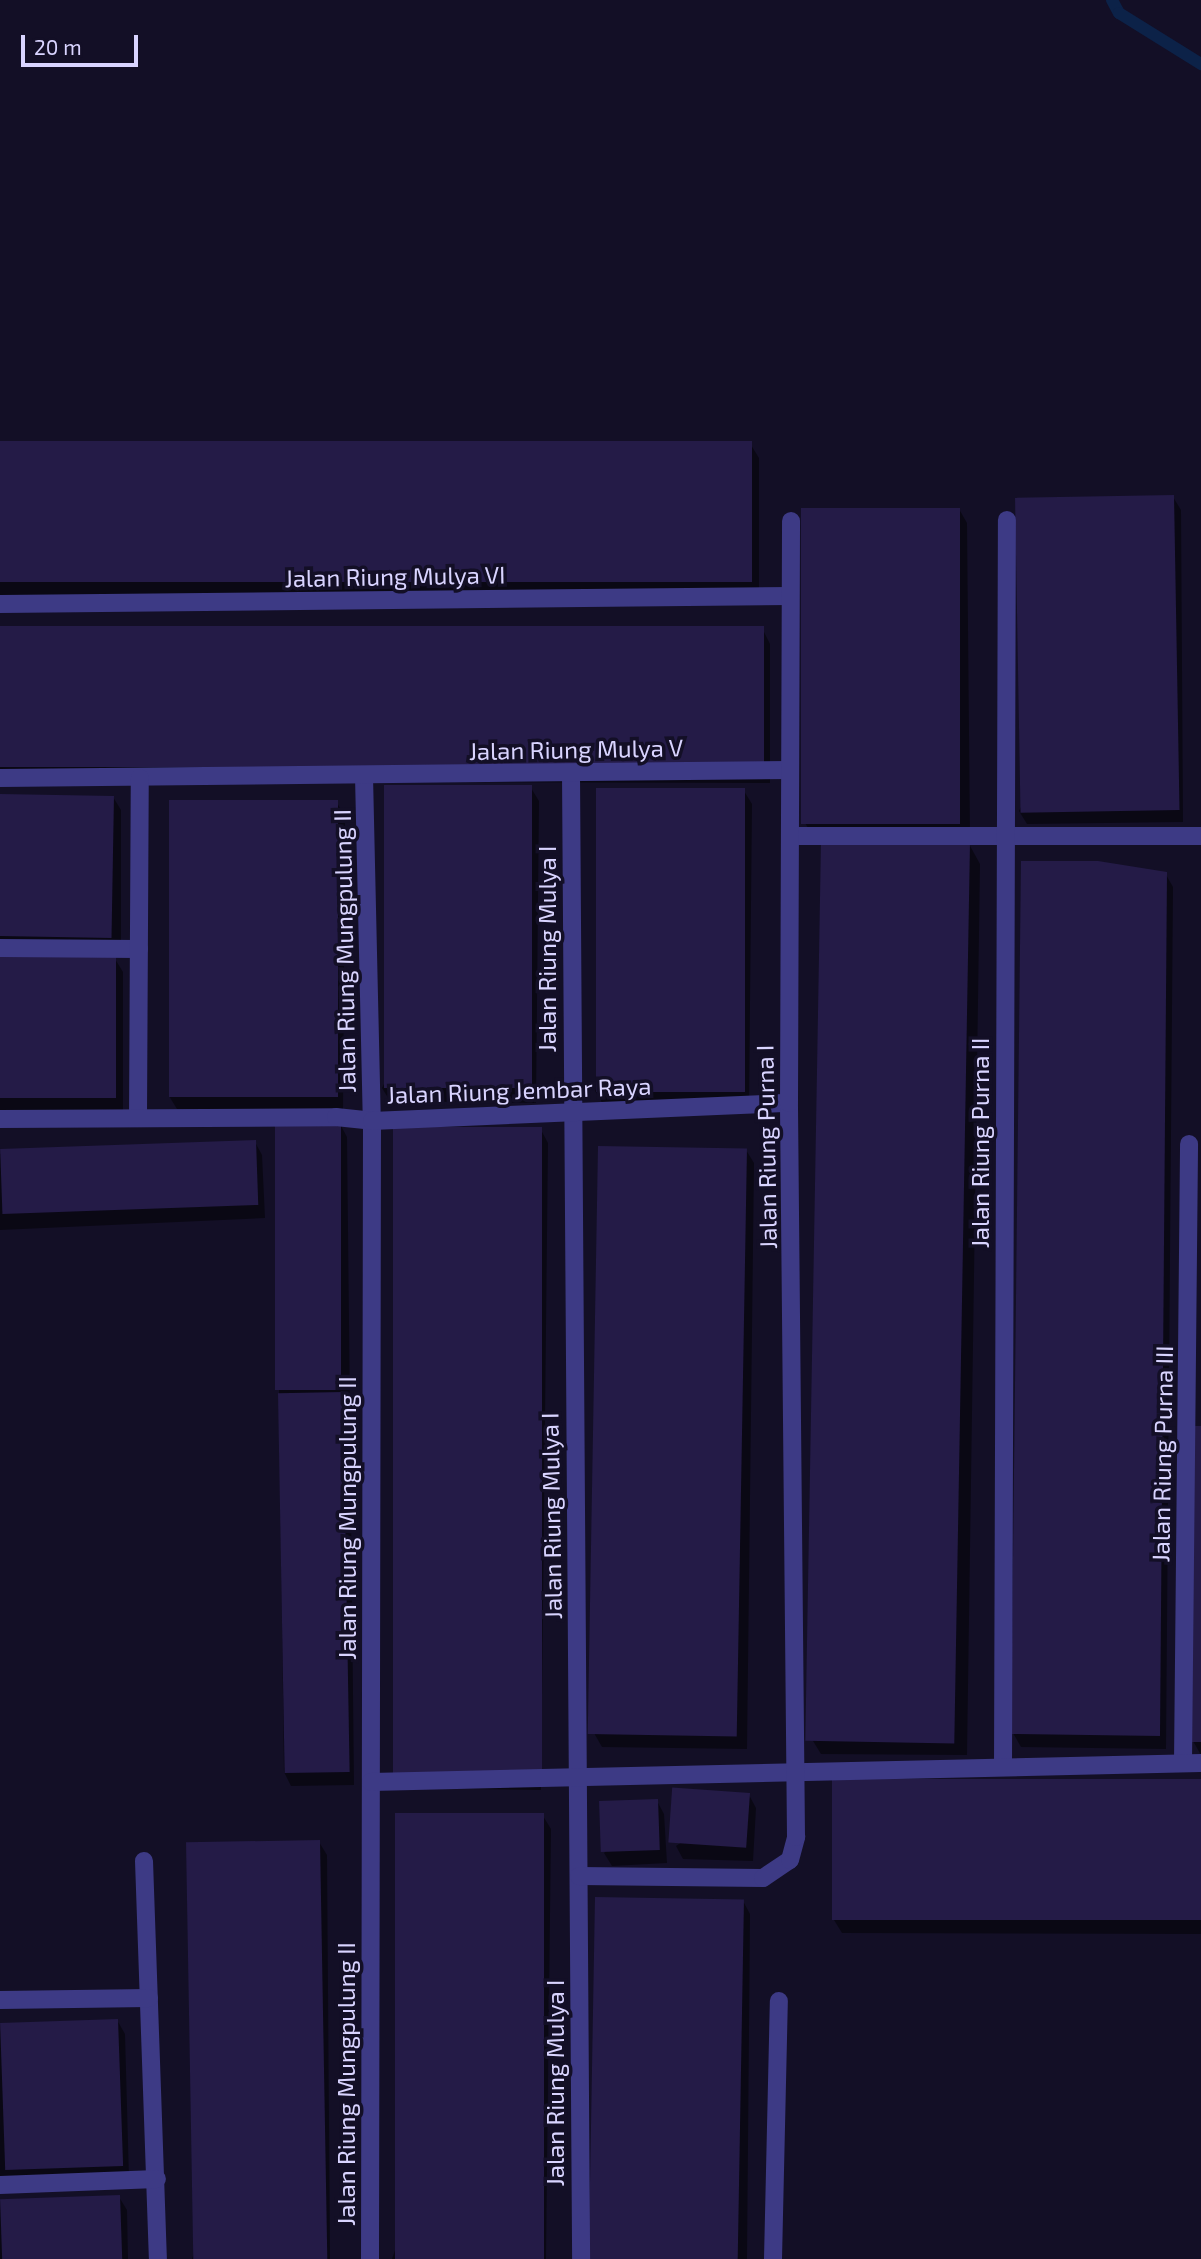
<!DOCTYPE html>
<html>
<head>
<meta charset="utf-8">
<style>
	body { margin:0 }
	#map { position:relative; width:1201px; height:2259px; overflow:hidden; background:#130f26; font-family:"Exo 2",sans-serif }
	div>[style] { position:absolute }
	.shadow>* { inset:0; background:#0007 }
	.stream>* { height:12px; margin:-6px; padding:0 6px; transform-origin:6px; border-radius:6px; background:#0c2248 }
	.building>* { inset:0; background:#241b47; transform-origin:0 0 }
	.street>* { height:18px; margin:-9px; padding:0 9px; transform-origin:9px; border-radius:9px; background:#3d3a85 }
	span { translate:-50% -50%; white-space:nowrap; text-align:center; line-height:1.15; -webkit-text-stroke:7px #130f26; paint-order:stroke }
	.street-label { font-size:24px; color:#d9d4ff }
	.scale { position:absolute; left:21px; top:35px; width:117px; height:32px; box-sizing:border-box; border:4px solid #d9d4ff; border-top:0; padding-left:9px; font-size:21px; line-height:24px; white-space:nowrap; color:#d9d4ff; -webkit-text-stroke:5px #130f26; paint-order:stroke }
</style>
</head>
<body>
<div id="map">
	<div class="shadow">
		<div style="clip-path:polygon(0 443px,751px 445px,759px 458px,759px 597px,0 595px)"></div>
		<div style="clip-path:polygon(1173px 497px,1181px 510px,1183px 822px,1027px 824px,1019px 811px)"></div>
		<div style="clip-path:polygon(959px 509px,967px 523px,970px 836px,813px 836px,805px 823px)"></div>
		<div style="clip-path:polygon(0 628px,763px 630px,770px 644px,770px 783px,0 781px)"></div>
		<div style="clip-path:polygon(531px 788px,539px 801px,536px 1103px,390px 1101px,382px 1088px)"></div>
		<div style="clip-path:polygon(744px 791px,752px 804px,749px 1106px,603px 1104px,595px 1091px)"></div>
		<div style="clip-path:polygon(0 796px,113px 797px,121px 810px,121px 949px,0 948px)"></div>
		<div style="clip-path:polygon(337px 803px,345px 816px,343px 1111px,177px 1109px,169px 1096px)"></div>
		<div style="clip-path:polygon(969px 844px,980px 864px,967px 1755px,821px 1754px,813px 1741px)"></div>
		<div style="clip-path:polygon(1165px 873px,1173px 887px,1166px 1749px,1021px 1747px,1013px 1733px)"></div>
		<div style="clip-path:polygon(0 959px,115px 959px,123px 972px,123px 1112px,0 1112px)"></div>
		<div style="clip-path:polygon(340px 1124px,347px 1137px,354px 1785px,291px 1786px,284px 1772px,279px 1390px)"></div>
		<div style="clip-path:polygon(541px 1130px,548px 1143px,541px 1790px,396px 1788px)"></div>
		<div style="clip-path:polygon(255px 1142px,262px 1155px,265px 1218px,0 1230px,0 1154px)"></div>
		<div style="clip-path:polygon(746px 1150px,754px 1163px,747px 1749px,602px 1747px,594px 1733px)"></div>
		<div style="clip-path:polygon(1201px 1427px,1201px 1755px,1193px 1741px)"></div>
		<div style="clip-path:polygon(1201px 1782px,1201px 1934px,842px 1933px,834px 1920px)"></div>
		<div style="clip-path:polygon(749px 1795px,756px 1808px,753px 1861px,683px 1859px,676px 1846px)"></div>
		<div style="clip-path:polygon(657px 1801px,664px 1814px,667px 1863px,612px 1866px,604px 1853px)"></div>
		<div style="clip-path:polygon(543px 1816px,551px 1829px,546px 2259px,392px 2259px)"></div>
		<div style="clip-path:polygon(319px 1842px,327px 1855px,330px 2259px,192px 2259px)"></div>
		<div style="clip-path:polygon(743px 1901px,750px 1914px,747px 2259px,593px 2259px)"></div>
		<div style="clip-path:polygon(117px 2020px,125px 2034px,129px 2179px,0 2183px,0 2024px)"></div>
		<div style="clip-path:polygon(119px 2197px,127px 2210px,128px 2259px,0 2259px,0 2201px)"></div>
	</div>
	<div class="stream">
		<div style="left:1112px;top:0;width:15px;rotate:62deg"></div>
		<div style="left:1119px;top:13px;width:97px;rotate:31.9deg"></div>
	</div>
	<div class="building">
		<div style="left:0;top:441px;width:752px;height:141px"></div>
		<div style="left:1174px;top:495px;width:315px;height:159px;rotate:89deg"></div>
		<div style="left:801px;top:508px;width:159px;height:316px"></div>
		<div style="left:0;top:626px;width:764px;height:141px"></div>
		<div style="left:384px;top:785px;width:148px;height:303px"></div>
		<div style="left:596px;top:788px;width:149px;height:304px"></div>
		<div style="left:0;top:794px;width:114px;height:142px;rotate:1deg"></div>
		<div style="left:169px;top:800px;width:169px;height:297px"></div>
		<div style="left:821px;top:841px;width:149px;height:900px;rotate:1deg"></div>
		<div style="clip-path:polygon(1021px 861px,1098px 861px,1167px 872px,1160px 1736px,1011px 1734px)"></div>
		<div style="left:0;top:957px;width:116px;height:141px"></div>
		<div style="left:275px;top:1122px;width:66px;height:268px"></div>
		<div style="left:393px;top:1127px;width:149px;height:648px"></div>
		<div style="left:256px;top:1140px;width:65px;height:256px;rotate:88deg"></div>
		<div style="left:598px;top:1146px;width:149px;height:588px;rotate:1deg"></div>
		<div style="left:343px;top:1392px;width:380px;height:65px;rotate:89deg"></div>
		<div style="clip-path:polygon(1193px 1426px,1201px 1426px,1201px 1742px,1191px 1742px)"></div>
		<div style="left:832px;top:1779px;width:369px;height:141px"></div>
		<div style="left:750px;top:1793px;width:55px;height:78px;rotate:94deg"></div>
		<div style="left:658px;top:1799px;width:51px;height:59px;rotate:88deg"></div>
		<div style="left:395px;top:1813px;width:149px;height:446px"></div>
		<div style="left:320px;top:1840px;width:419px;height:134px;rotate:89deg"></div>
		<div style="left:595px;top:1897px;width:149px;height:362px;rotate:1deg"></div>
		<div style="left:118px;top:2019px;width:147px;height:118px;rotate:88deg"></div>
		<div style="left:120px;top:2195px;width:64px;height:120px;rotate:88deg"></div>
	</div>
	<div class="street">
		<div style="left:0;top:604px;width:790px;rotate:-0.58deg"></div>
		<div style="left:571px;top:773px;width:1486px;rotate:89.61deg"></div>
		<div style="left:364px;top:776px;width:345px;rotate:88.7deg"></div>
		<div style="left:372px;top:1121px;width:1138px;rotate:90.1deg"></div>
		<div style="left:0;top:778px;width:789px;rotate:-0.58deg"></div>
		<div style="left:790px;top:836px;width:411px"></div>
		<div style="left:0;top:948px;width:139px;rotate:0.4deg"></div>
		<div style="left:138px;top:1118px;width:340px;rotate:-89.7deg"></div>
		<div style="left:0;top:1119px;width:336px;rotate:-0.3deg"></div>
		<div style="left:336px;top:1117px;width:36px;rotate:6deg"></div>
		<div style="left:372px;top:1121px;width:417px;rotate:-2.5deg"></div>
		<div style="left:1183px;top:1763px;width:619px;rotate:-89.44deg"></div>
		<div style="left:1003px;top:1767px;width:1247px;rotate:-89.82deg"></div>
		<div style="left:371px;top:1782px;width:830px;rotate:-1.31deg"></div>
		<div style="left:144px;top:1861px;width:398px;rotate:88deg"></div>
		<div style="left:579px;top:1876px;width:184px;rotate:0.6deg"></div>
		<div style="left:763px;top:1878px;width:32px;rotate:-34deg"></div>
		<div style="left:790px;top:1860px;width:24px;rotate:-75deg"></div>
		<div style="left:796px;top:1837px;width:734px;rotate:-90.55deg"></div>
		<div style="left:789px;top:1103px;width:582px;rotate:-89.8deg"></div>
		<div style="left:0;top:2000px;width:149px;rotate:-0.8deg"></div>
		<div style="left:0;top:2185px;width:157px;rotate:-2.2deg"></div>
		<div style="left:773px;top:2259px;width:258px;rotate:-88.7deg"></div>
	</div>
	<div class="street-label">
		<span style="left:395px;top:576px;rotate:-1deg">Jalan Riung Mulya VI</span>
		<span style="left:576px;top:749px;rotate:-1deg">Jalan Riung Mulya V</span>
		<span style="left:547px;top:949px;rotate:-90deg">Jalan Riung Mulya I</span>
		<span style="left:344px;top:951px;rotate:-91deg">Jalan Riung Mungpulung II</span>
		<span style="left:519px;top:1090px;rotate:-2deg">Jalan Riung Jembar Raya</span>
		<span style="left:980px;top:1143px;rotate:-90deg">Jalan Riung Purna II</span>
		<span style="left:766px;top:1147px;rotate:-91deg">Jalan Riung Purna I</span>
		<span style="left:1162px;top:1454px;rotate:-89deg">Jalan Riung Purna III</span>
		<span style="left:551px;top:1516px;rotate:-91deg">Jalan Riung Mulya I</span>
		<span style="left:347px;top:1518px;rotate:-90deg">Jalan Riung Mungpulung II</span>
		<span style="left:555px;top:2083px;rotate:-90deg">Jalan Riung Mulya I</span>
		<span style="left:346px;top:2084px;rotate:-90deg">Jalan Riung Mungpulung II</span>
	</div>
	<div class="scale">20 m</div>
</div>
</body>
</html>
